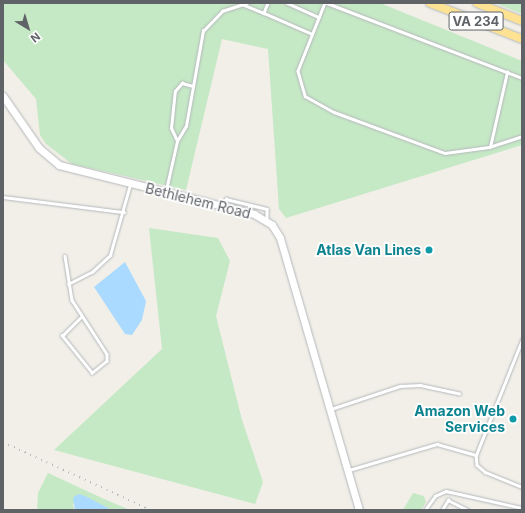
<!DOCTYPE html>
<html>
<head>
<meta charset="utf-8">
<style>
	body { margin:0 }
	#map { position:relative; width:525px; height:513px; overflow:hidden; background:#f1efe8; font-family:Inter,sans-serif }
	div>[style] { position:absolute }
	.green>* { inset:0; background:#c5e8c5 }
	.water>* { inset:0; background:#aadaff }
	.roads { filter:drop-shadow(0 0 1px #b5b8bc) drop-shadow(0 0 1px #b5b8bc) }
	.lane>* { height:2.5px; margin:-1.25px; padding:0 1.25px; transform-origin:1.25px; border-radius:1.25px; background:#fff }
	.secondary>* { height:7px; margin:-3.5px; padding:0 3.5px; transform-origin:3.5px; border-radius:3.5px; background:#fff }
	.highway>* { height:8px; margin:-4px; padding:0 4px; transform-origin:4px; border-radius:4px; background:#fde293 }
	.rail>* { height:1.5px; margin-top:-0.75px; transform-origin:0; background:repeating-linear-gradient(90deg,#b6b7b8 0 1px,transparent 0 6px) }
	.dots>* { width:11px; height:11px; translate:-50% -50%; box-sizing:border-box; border:2px solid #fff; border-radius:50% }
	span { translate:-50% -50%; white-space:nowrap; text-align:center; line-height:1.15; -webkit-text-stroke:3.5px #fff; paint-order:stroke }
	.shield-label span { padding:1px 3px; background:#fff; border:1px solid; border-radius:3px; -webkit-text-stroke-width:0 }
	.shield-label { font-size:13px; color:#5f6368; font-weight:700 }
	.street-label { font-size:14px; color:#5f6368 }
	.culture-label { font-size:14px; color:#0d838f; font-weight:700 }
	.right { translate:-100% -50%; text-align:right }
	.frame { position:absolute; inset:0; border:4px solid #5f6368; pointer-events:none }
	.north { position:absolute; left:8px; top:8px; width:40px; height:40px; -webkit-text-stroke:3px #fff; paint-order:stroke; rotate:142deg; font-size:11px; font-weight:700; line-height:16px; text-align:center; color:#5f6368 }
	.north::after { content:''; display:block; margin:auto; width:14px; height:18px; background:#5f6368; clip-path:polygon(50% 0,100% 100%,50% 72%,0 100%) }
</style>
</head>
<body>
<div id="map">
	<div class="green">
		<div style="clip-path:polygon(3px 3px,380px 3px,522px 61px,522px 145px,286px 218px,279px 209px,268px 49px,222px 39px,186px 190px,72px 164px,46px 144px,40px 135px,36px 99px,3px 60px)"></div>
		<div style="clip-path:polygon(495px 3px,522px 3px,522px 14px)"></div>
		<div style="clip-path:polygon(149px 228px,218px 238px,230px 261px,216px 316px,242px 420px,263px 482px,255px 504px,54px 450px,162px 349px)"></div>
		<div style="clip-path:polygon(48px 473px,104px 499px,130px 510px,112px 510px,78px 494px,73px 505px,75px 510px,37px 510px,38px 493px)"></div>
		<div style="clip-path:polygon(413px 493px,424px 496px,426px 502px,421px 510px,403px 510px)"></div>
	</div>
	<div class="water">
		<div style="clip-path:polygon(125px 262px,146px 301px,142px 320px,132px 335px,125px 334px,94px 287px)"></div>
		<div style="clip-path:polygon(78px 494px,85px 496px,112px 510px,75px 510px,73px 498px)"></div>
	</div>
	<div class="roads">
		<div class="lane">
			<div style="left:268px;top:3px;width:11px;rotate:112deg"></div>
			<div style="left:264px;top:13px;width:52px;rotate:23.6deg"></div>
			<div style="left:287px;top:3px;width:35px;rotate:24deg"></div>
			<div style="left:325px;top:3px;width:73px;rotate:111.7deg"></div>
			<div style="left:298px;top:71px;width:26px;rotate:74deg"></div>
			<div style="left:305px;top:96px;width:33px;rotate:29deg"></div>
			<div style="left:334px;top:112px;width:118px;rotate:20.3deg"></div>
			<div style="left:445px;top:153px;width:44px;rotate:-7.8deg"></div>
			<div style="left:489px;top:147px;width:35px;rotate:-18deg"></div>
			<div style="left:327px;top:3px;width:209px;rotate:21deg"></div>
			<div style="left:244px;top:5px;width:22px;rotate:22deg"></div>
			<div style="left:177px;top:141px;width:14px;rotate:-115deg"></div>
			<div style="left:171px;top:128px;width:37px;rotate:-84deg"></div>
			<div style="left:175px;top:91px;width:11px;rotate:-49deg"></div>
			<div style="left:182px;top:83px;width:11px;rotate:15deg"></div>
			<div style="left:490px;top:147px;width:77px;rotate:-77.2deg"></div>
			<div style="left:166px;top:190px;width:50px;rotate:-77.3deg"></div>
			<div style="left:177px;top:141px;width:17px;rotate:-59deg"></div>
			<div style="left:186px;top:126px;width:97px;rotate:-79.9deg"></div>
			<div style="left:203px;top:31px;width:28px;rotate:-46deg"></div>
			<div style="left:222px;top:11px;width:26px;rotate:-18deg"></div>
			<div style="left:3px;top:197px;width:122px;rotate:7.1deg"></div>
			<div style="left:223px;top:204px;width:6px;rotate:-59deg"></div>
			<div style="left:226px;top:199px;width:42px;rotate:13.7deg"></div>
			<div style="left:267px;top:209px;width:11px;rotate:90deg"></div>
			<div style="left:65px;top:256px;width:45px;rotate:81deg"></div>
			<div style="left:72px;top:300px;width:64px;rotate:57.1deg"></div>
			<div style="left:107px;top:354px;width:7px;rotate:90deg"></div>
			<div style="left:107px;top:361px;width:19px;rotate:141deg"></div>
			<div style="left:92px;top:373px;width:48px;rotate:-129deg"></div>
			<div style="left:62px;top:336px;width:27px;rotate:-45deg"></div>
			<div style="left:68px;top:284px;width:27px;rotate:-27deg"></div>
			<div style="left:92px;top:272px;width:25px;rotate:-43deg"></div>
			<div style="left:110px;top:255px;width:73px;rotate:-74.1deg"></div>
			<div style="left:331px;top:409px;width:73px;rotate:-18.4deg"></div>
			<div style="left:400px;top:386px;width:20px;rotate:-3deg"></div>
			<div style="left:420px;top:385px;width:40px;rotate:12deg"></div>
			<div style="left:476px;top:455px;width:124px;rotate:-68.2deg"></div>
			<div style="left:349px;top:470px;width:92px;rotate:-16.5deg"></div>
			<div style="left:437px;top:444px;width:41px;rotate:15.8deg"></div>
			<div style="left:476px;top:455px;width:10px;rotate:84deg"></div>
			<div style="left:477px;top:465px;width:11px;rotate:41deg"></div>
			<div style="left:485px;top:472px;width:40px;rotate:22deg"></div>
			<div style="left:425px;top:510px;width:17px;rotate:-54deg"></div>
			<div style="left:435px;top:496px;width:12px;rotate:-24deg"></div>
			<div style="left:446px;top:491px;width:78px;rotate:12.6deg"></div>
			<div style="left:442px;top:510px;width:12px;rotate:-59deg"></div>
			<div style="left:448px;top:500px;width:22px;rotate:27deg"></div>
		</div>
		<div class="secondary">
			<div style="left:3px;top:96px;width:63px;rotate:55.3deg"></div>
			<div style="left:39px;top:148px;width:26px;rotate:40deg"></div>
			<div style="left:59px;top:165px;width:201px;rotate:14.1deg"></div>
			<div style="left:254px;top:214px;width:21px;rotate:31deg"></div>
			<div style="left:272px;top:225px;width:15px;rotate:58deg"></div>
			<div style="left:280px;top:238px;width:283px;rotate:73.8deg"></div>
		</div>
		<div class="highway">
			<div style="left:430px;top:3px;width:99px;rotate:21.4deg"></div>
			<div style="left:477px;top:3px;width:48px;rotate:21.8deg"></div>
		</div>
	</div>
	<div class="rail">
		<div style="left:3px;top:442px;width:163px;rotate:24.7deg"></div>
	</div>
	<div class="dots">
		<div style="left:429px;top:250px;background:#0f9aa8"></div>
		<div style="left:513px;top:419px;background:#0f9aa8"></div>
	</div>
	<div class="shield-label">
		<span style="left:476px;top:21px">VA 234</span>
	</div>
	<div class="street-label">
		<span style="left:198px;top:201px;rotate:14deg">Bethlehem Road</span>
	</div>
	<div class="culture-label">
		<span class="right" style="left:421px;top:250px">Atlas Van Lines</span>
		<span class="right" style="left:505px;top:419px">Amazon Web<br>Services</span>
	</div>
	<div class="frame"></div>
	<div class="north">N</div>
</div>
</body>
</html>
